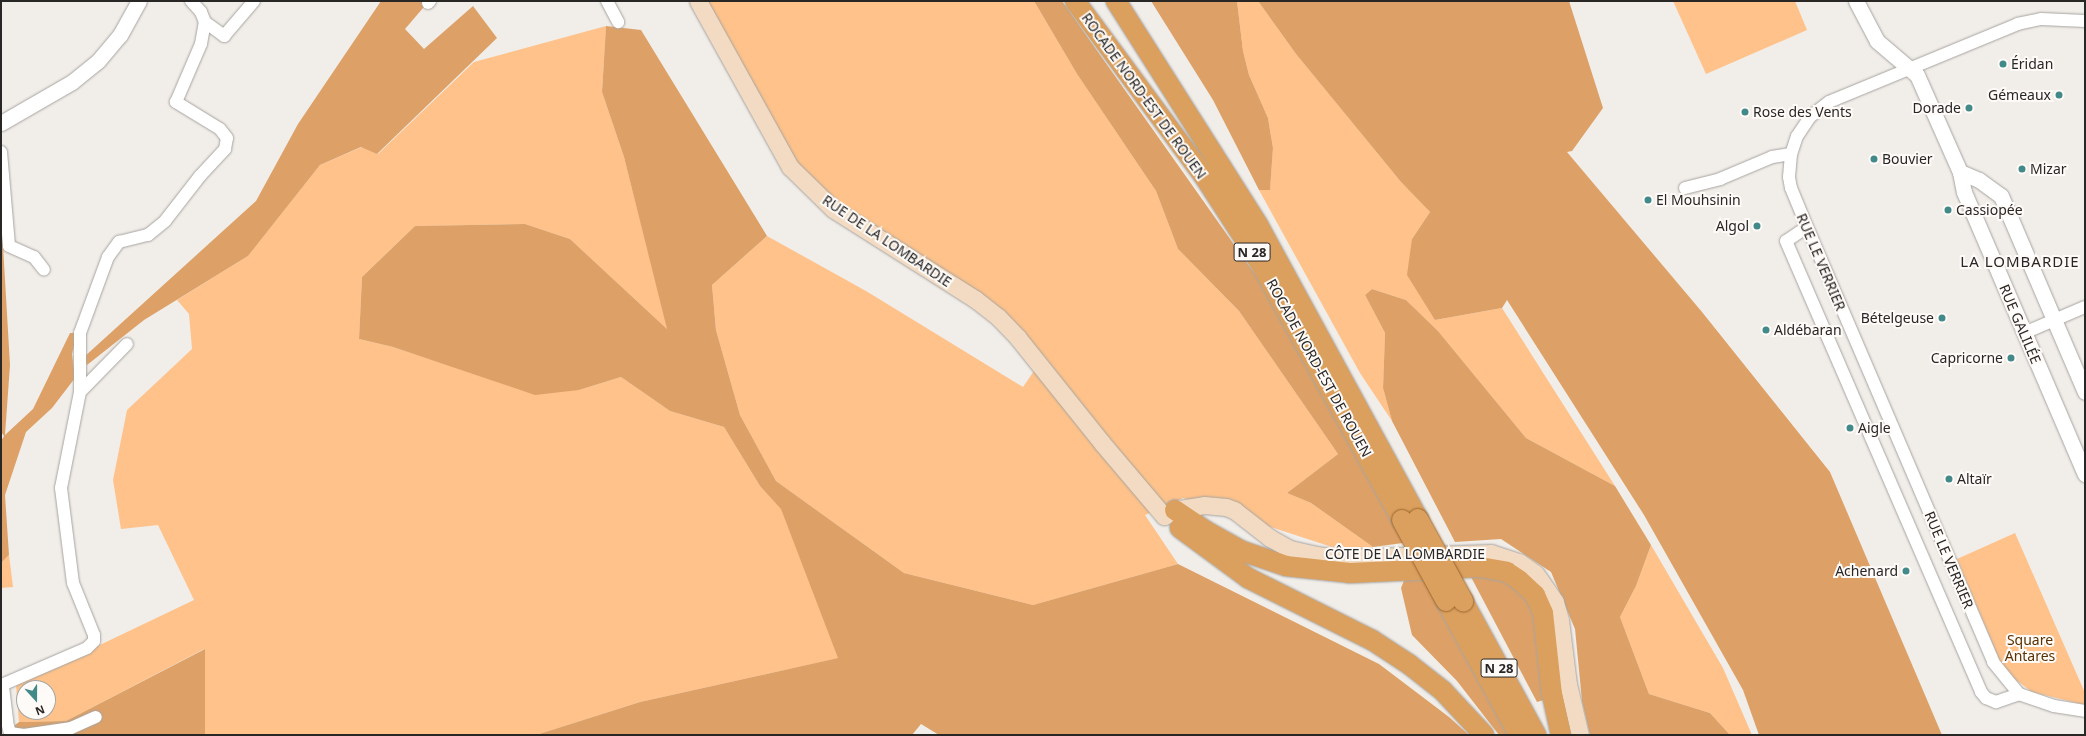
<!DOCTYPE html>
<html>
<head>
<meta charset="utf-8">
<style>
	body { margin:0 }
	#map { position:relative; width:2086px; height:736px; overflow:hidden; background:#f1ede9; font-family:"Noto Sans",sans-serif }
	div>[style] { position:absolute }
	.green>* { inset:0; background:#fec28a }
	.forest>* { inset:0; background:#dda167 }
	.roads { filter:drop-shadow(0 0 1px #a7a4a0) drop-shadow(0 0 1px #a7a4a0) }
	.minor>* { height:12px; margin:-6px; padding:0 6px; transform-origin:6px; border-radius:6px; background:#fff }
	.tertiary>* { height:15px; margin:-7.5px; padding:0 7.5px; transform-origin:7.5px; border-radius:7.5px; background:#fff }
	.secondary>* { height:17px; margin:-8.5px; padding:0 8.5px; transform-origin:8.5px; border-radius:8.5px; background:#f2dbc2 }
	.trunk>* { height:20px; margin:-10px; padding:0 10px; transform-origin:10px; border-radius:10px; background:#dca05e }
	.bridges { filter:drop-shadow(0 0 1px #986630) drop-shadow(0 0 1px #986630) }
	.trunk-bridge>* { height:20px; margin:-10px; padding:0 10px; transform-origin:10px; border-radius:10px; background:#dca05e }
	.dots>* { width:11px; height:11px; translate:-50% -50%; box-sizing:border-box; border:2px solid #fefaf7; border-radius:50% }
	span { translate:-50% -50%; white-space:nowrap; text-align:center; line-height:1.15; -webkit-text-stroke:4px #fefaf7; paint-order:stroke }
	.shield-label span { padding:1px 3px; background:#fefaf7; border:1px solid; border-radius:3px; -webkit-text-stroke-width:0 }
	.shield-label { font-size:13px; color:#282726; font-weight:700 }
	.poi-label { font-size:14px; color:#282726 }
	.left { translate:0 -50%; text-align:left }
	.right { translate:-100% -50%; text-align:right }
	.street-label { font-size:14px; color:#282726 }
	.park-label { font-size:14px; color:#593201 }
	.neighbourhood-label { font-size:15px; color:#282726; letter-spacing:1px }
	.frame { position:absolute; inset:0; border:2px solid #282726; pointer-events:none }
	.north { position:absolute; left:16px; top:680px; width:40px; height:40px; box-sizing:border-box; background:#fefaf7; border:1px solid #a8a6a3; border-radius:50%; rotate:159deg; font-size:11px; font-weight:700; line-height:16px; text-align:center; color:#282726 }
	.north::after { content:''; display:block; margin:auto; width:14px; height:18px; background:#428a89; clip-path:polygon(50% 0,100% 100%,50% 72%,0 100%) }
</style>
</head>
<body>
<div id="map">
	<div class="green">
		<div style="clip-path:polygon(699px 1px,1034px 1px,1077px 74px,1156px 191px,1178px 249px,1239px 311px,1338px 454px,1287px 493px,1311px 503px,1373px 547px,1341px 550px,1183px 498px,1145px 515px,1178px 564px,1033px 605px,904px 573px,776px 481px,740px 415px,716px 330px,712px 285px,767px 236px,866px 291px,1023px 387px,1038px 365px,988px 313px,815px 198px)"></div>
		<div style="clip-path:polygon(1237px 1px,1258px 1px,1296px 54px,1401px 182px,1430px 212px,1412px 239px,1435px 320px,1502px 308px,1615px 486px,1526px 438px,1438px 331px,1406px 300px,1372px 289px,1365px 295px,1385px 333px,1383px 388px,1392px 421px,1360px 373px,1259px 190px,1270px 189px,1273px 148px,1268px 118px,1249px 75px,1243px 51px)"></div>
		<div style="clip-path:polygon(1673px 1px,1795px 1px,1807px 30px,1706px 74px)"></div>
		<div style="clip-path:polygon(evenodd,606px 26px,602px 92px,624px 157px,668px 330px,570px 239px,525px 224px,415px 226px,362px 277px,359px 339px,393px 347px,466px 371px,579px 390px,621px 377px,670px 411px,724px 427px,760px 486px,781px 508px,839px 658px,640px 702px,536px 735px,205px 735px,204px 649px,66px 721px,19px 722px,16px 685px,194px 600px,158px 525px,121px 529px,113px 480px,127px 410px,192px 349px,189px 314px,177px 300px,248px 256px,320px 165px,362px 147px,378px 154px,474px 62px,606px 26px,24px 688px,48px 688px,48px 712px,24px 712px,24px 688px)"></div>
		<div style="clip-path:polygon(2015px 533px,2085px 693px,2085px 705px,2032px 692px,2008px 674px,2002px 666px,1957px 559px)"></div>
		<div style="clip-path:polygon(1651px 545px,1723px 668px,1752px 735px,1730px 735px,1710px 713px,1649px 694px,1620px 617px,1636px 586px)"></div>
		<div style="clip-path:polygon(9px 555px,13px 587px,1px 588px,1px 563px)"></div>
	</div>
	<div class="forest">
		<div style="clip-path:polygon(381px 1px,429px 1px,405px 29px,424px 49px,473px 6px,497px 38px,377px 154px,361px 147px,320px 165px,248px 256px,144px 320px,87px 365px,84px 357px,256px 201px,298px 124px)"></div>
		<div style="clip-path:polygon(1034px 1px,1062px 1px,1257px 277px,1358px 453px,1403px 543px,1373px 547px,1311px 503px,1287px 493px,1338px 454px,1239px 311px,1178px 249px,1156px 191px,1077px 74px)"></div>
		<div style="clip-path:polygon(1151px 1px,1237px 1px,1243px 51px,1249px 75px,1268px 118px,1273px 148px,1270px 190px,1259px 190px,1213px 100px)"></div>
		<div style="clip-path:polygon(1258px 1px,1569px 1px,1603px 108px,1572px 151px,1567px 152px,1702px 312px,1830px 472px,1942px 735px,1759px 735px,1743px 690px,1644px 515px,1507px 300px,1502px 308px,1435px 320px,1407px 275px,1412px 239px,1430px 212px,1401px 182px,1296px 54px)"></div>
		<div style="clip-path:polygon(606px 26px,641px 30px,767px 236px,712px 285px,716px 330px,740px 415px,776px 481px,904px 573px,1033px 605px,1178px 564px,1379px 664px,1449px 717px,1469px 735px,939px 735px,921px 724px,912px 735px,536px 735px,640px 702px,838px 658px,781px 509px,760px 486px,724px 427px,670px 411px,621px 377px,579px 390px,535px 395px,393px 347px,359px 339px,362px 277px,415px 226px,525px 224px,570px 239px,667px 329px,624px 157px,602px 92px)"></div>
		<div style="clip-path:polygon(1px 211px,10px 365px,5px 435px,33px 409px,70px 333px,77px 333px,72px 354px,75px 378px,52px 408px,26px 432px,5px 495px,9px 555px,1px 563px,1px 441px,4px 436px,1px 432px)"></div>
		<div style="clip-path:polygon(1372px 289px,1406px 300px,1438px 331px,1526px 438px,1615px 486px,1651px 545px,1636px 586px,1620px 617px,1649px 694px,1710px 713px,1730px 735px,1590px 735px,1582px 701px,1575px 629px,1551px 572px,1501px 539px,1455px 542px,1392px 421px,1383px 388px,1385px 333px,1365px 295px)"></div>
		<div style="clip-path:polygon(1486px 576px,1507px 581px,1532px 604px,1547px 699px,1537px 702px,1471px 577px)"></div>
		<div style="clip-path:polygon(1416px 577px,1430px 583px,1510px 735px,1499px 735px,1457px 681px,1412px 635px,1401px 588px,1405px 578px)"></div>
		<div style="clip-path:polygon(205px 649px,205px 735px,2px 735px,19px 722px,66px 721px)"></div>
	</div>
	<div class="roads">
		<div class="minor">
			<div style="left:607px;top:1px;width:24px;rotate:62deg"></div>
			<div style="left:428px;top:3px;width:3px;rotate:-45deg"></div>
			<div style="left:2085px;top:21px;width:44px;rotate:-177.4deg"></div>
			<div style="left:2041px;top:19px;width:24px;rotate:168deg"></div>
			<div style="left:2018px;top:24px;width:204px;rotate:157.6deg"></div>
			<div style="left:1829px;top:102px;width:24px;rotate:142deg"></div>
			<div style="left:1810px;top:117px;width:23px;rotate:124deg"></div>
			<div style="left:1797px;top:136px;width:19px;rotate:108deg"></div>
			<div style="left:1791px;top:154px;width:23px;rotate:95deg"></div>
			<div style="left:1789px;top:177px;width:11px;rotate:80deg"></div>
			<div style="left:1791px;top:188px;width:50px;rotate:67.6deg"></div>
			<div style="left:1810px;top:234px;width:465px;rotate:66.8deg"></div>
			<div style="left:1993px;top:662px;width:41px;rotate:50.9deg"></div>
			<div style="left:2019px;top:694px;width:37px;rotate:19deg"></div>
			<div style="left:2054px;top:706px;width:31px;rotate:9deg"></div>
			<div style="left:205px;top:22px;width:24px;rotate:36deg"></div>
			<div style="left:224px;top:36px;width:46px;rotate:-49.4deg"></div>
			<div style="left:1px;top:152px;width:94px;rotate:85.1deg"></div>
			<div style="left:9px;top:246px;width:27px;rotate:24deg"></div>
			<div style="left:34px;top:257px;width:16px;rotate:52deg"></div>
			<div style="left:1685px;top:188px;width:36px;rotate:-14deg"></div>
			<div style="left:1720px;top:179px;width:56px;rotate:-22.9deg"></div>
			<div style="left:1772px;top:157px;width:19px;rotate:-9deg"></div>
			<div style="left:1807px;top:227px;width:25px;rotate:146deg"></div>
			<div style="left:1786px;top:241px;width:491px;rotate:66.6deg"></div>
			<div style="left:1981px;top:692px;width:8px;rotate:50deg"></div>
			<div style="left:1986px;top:698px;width:11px;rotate:22deg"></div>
			<div style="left:1996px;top:702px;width:24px;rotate:-19deg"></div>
			<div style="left:2024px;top:333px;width:66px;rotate:-23.1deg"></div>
			<div style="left:80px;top:392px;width:67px;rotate:-45.6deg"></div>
			<div style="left:3px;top:687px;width:3px;rotate:-72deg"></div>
			<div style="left:4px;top:684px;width:90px;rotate:-23.4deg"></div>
			<div style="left:87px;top:648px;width:10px;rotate:-45deg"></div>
			<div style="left:94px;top:641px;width:6px;rotate:-90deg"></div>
			<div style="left:94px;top:635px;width:56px;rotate:-112deg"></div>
			<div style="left:73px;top:583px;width:96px;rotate:-97.2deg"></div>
			<div style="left:61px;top:488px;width:98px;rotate:-78.8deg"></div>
			<div style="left:80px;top:392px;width:59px;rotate:-90deg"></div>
			<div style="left:80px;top:333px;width:81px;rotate:-69.8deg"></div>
			<div style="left:108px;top:257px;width:19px;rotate:-54deg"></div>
			<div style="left:119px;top:242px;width:30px;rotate:-14deg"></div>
			<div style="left:148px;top:235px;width:22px;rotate:-39deg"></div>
			<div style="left:165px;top:221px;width:57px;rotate:-52.1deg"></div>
			<div style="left:200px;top:176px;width:37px;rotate:-47deg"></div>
			<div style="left:225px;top:149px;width:11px;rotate:-80deg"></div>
			<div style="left:227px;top:138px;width:11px;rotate:-128deg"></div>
			<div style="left:220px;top:129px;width:52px;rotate:-148.5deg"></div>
			<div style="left:176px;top:102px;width:63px;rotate:-66.7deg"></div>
			<div style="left:201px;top:44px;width:22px;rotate:-80deg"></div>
			<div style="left:205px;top:22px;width:11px;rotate:-112deg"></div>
			<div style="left:201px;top:12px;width:15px;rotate:-132deg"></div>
			<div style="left:3px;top:687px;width:35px;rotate:83deg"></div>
			<div style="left:7px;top:722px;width:11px;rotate:75deg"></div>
			<div style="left:10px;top:733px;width:14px;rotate:8deg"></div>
			<div style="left:24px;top:735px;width:48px;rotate:-8.5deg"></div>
			<div style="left:71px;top:728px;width:27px;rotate:-24deg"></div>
		</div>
		<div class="tertiary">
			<div style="left:1856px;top:1px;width:45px;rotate:62.3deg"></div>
			<div style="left:1877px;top:41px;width:52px;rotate:40.4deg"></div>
			<div style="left:1917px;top:75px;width:106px;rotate:66.1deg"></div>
			<div style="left:1960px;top:172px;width:20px;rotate:79deg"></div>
			<div style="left:1964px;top:192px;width:307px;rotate:66.8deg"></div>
			<div style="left:1px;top:123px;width:82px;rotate:-30deg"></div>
			<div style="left:72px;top:82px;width:33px;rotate:-39deg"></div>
			<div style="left:98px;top:61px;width:34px;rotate:-50deg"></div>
			<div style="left:120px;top:35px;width:39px;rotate:-61deg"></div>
			<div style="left:1960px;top:172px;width:21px;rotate:23deg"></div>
			<div style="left:1979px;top:180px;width:27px;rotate:36deg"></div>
			<div style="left:2001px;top:196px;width:213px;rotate:66.8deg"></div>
		</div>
		<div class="secondary">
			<div style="left:698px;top:1px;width:190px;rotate:61deg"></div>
			<div style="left:790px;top:167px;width:60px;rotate:44.3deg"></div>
			<div style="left:833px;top:209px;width:168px;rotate:32.4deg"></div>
			<div style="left:975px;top:299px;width:29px;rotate:38deg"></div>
			<div style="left:998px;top:317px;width:29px;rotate:46deg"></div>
			<div style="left:1018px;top:338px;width:134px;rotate:51.3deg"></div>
			<div style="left:1102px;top:443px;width:96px;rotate:49.7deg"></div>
			<div style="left:1164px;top:516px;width:17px;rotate:-25deg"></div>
			<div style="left:1179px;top:509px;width:25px;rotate:-9deg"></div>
			<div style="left:1204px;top:505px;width:22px;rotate:5deg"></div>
			<div style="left:1226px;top:507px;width:9px;rotate:21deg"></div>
			<div style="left:1234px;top:510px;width:46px;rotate:37.9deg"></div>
			<div style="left:1270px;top:538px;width:23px;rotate:29deg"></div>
			<div style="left:1290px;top:549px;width:26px;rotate:13deg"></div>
			<div style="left:1315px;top:555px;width:27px;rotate:6deg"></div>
			<div style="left:1342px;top:558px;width:149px;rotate:-1.9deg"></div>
			<div style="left:1491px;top:553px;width:29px;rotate:18deg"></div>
			<div style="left:1519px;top:562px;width:19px;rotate:35deg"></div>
			<div style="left:1535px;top:573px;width:35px;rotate:55deg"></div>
			<div style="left:1555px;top:602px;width:19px;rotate:74deg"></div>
			<div style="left:1560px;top:620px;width:64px;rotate:82.9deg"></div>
			<div style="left:1568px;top:684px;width:52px;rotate:76.8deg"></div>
		</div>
		<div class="trunk">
			<div style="left:1075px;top:1px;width:217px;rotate:53.6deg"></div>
			<div style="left:1204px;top:176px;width:107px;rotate:57.2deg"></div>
			<div style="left:1262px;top:266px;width:290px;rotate:61.1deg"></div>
			<div style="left:1116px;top:1px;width:265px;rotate:57.6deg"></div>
			<div style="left:1258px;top:225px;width:335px;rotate:61.4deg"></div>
			<div style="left:1175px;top:510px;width:37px;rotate:34deg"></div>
			<div style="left:1206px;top:531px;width:41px;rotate:29.1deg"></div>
			<div style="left:1242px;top:551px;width:46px;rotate:18.8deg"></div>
			<div style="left:1286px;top:566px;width:64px;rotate:6.2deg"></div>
			<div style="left:1350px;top:573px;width:130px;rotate:-2.6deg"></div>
			<div style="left:1480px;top:567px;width:27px;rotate:10deg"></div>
			<div style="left:1507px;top:572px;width:14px;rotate:34deg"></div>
			<div style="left:1519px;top:580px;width:22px;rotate:43deg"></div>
			<div style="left:1535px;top:595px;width:20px;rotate:66deg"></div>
			<div style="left:1543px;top:613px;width:81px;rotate:83.7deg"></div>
			<div style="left:1552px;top:694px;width:42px;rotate:77.6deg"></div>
			<div style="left:1180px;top:528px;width:84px;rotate:36.3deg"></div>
			<div style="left:1248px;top:578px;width:139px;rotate:26.6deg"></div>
			<div style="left:1372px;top:640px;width:45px;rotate:33.3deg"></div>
			<div style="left:1410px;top:665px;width:42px;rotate:38.2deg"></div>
			<div style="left:1443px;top:691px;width:60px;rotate:47deg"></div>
			<div style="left:1446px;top:601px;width:153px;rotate:61.4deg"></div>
			<div style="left:1463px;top:601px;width:153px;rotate:61.4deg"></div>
		</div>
	</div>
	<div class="bridges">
		<div class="trunk-bridge">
			<div style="left:1418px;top:519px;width:94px;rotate:61.2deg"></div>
			<div style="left:1402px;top:520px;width:92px;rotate:61.5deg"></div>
		</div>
	</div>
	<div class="dots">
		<div style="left:2003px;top:64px;background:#428a89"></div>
		<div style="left:2059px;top:95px;background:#428a89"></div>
		<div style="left:1969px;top:108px;background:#428a89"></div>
		<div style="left:1745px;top:112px;background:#428a89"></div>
		<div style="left:1874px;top:159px;background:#428a89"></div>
		<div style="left:2022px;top:169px;background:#428a89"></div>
		<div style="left:1648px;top:200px;background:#428a89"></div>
		<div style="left:1948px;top:210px;background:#428a89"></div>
		<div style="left:1757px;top:226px;background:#428a89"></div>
		<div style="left:1942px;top:318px;background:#428a89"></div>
		<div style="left:1766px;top:330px;background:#428a89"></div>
		<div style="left:2011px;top:358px;background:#428a89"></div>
		<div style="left:1850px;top:428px;background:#428a89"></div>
		<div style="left:1949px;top:479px;background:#428a89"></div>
		<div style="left:1906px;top:571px;background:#428a89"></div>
	</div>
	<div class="shield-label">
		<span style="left:1252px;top:252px">N 28</span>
		<span style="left:1499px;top:668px">N 28</span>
	</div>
	<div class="poi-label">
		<span class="left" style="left:2011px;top:64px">Éridan</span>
		<span class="right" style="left:2051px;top:95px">Gémeaux</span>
		<span class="right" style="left:1961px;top:108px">Dorade</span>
		<span class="left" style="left:1753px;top:112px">Rose des Vents</span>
		<span class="left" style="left:1882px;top:159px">Bouvier</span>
		<span class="left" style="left:2030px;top:169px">Mizar</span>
		<span class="left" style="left:1656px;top:200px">El Mouhsinin</span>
		<span class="left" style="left:1956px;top:210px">Cassiopée</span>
		<span class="right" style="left:1749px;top:226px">Algol</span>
		<span class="right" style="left:1934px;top:318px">Bételgeuse</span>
		<span class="left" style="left:1774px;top:330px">Aldébaran</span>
		<span class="right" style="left:2003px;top:358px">Capricorne</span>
		<span class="left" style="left:1858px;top:428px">Aigle</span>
		<span class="left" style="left:1957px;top:479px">Altaïr</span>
		<span class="right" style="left:1898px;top:571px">Achenard</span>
	</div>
	<div class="street-label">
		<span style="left:1144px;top:96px;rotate:54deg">ROCADE NORD-EST DE ROUEN</span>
		<span style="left:887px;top:241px;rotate:34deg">RUE DE LA LOMBARDIE</span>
		<span style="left:1821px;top:262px;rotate:67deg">RUE LE VERRIER</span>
		<span style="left:2020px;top:324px;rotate:67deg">RUE GALILÉE</span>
		<span style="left:1319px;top:368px;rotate:61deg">ROCADE NORD-EST DE ROUEN</span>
		<span style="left:1405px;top:554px">CÔTE DE LA LOMBARDIE</span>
		<span style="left:1949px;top:560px;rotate:67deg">RUE LE VERRIER</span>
	</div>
	<div class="park-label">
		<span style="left:2030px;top:648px">Square<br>Antares</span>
	</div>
	<div class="neighbourhood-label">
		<span style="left:2020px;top:262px">LA LOMBARDIE</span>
	</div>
	<div class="frame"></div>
	<div class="north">N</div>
</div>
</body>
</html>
